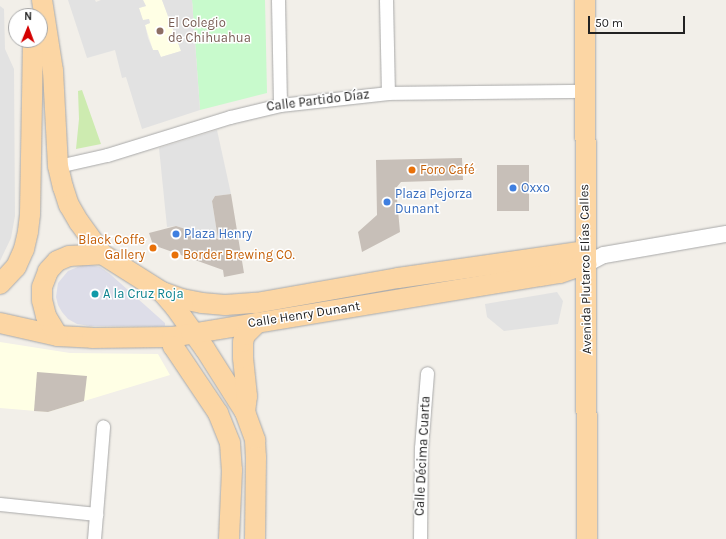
<!DOCTYPE html>
<html>
<head>
<meta charset="utf-8">
<style>
	body { margin:0 }
	#map { position:relative; width:726px; height:539px; overflow:hidden; background:#f2efe9; font-family:Karla,sans-serif }
	div>[style] { position:absolute }
	.education>* { inset:0; background:#ffffe5 }
	.grass>* { inset:0; background:#cdebb0 }
	.park>* { inset:0; background:#c8facc }
	.parking>* { inset:0; background:#e2e2e2 }
	.plaza>* { inset:0; background:#dddde8 }
	.building>* { inset:0; background:#c7bfb8; transform-origin:0 0 }
	.roads { filter:drop-shadow(0 0 1px #a9a9a9) drop-shadow(0 0 1px #a9a9a9) }
	.minor>* { height:13px; margin:-6.5px; padding:0 6.5px; transform-origin:6.5px; border-radius:6.5px; background:#fff }
	.tertiary>* { height:16px; margin:-8px; padding:0 8px; transform-origin:8px; border-radius:8px; background:#fff }
	.primary>* { height:20px; margin:-10px; padding:0 10px; transform-origin:10px; border-radius:10px; background:#fcd6a4 }
	.dots>* { width:11px; height:11px; translate:-50% -50%; box-sizing:border-box; border:2px solid #fff; border-radius:50% }
	span { translate:-50% -50%; white-space:nowrap; text-align:center; line-height:1.15; -webkit-text-stroke:3px #fff; paint-order:stroke }
	.education-label { font-size:13px; color:#785e54 }
	.left { translate:0 -50%; text-align:left }
	.street-label { font-size:13px; color:#222 }
	.food-label { font-size:13px; color:#c56008 }
	.right { translate:-100% -50%; text-align:right }
	.shop-label { font-size:13px; color:#366cbe }
	.culture-label { font-size:13px; color:#0d838f }
	.north { position:absolute; left:8px; top:8px; width:40px; height:40px; box-sizing:border-box; background:#fff; border:1px solid #a7a7a7; border-radius:50%; rotate:1deg; font-size:11px; font-weight:700; line-height:16px; text-align:center; color:#222 }
	.north::after { content:''; display:block; margin:auto; width:14px; height:18px; background:#d40000; clip-path:polygon(50% 0,100% 100%,50% 72%,0 100%) }
	.scale { position:absolute; left:588px; top:16px; width:97px; height:18px; box-sizing:border-box; border:2px solid #222; border-top:0; padding-left:5px; font-size:12px; line-height:14px; white-space:nowrap; color:#222; -webkit-text-stroke:3px #fff; paint-order:stroke }
</style>
</head>
<body>
<div id="map">
	<div class="education">
		<div style="clip-path:polygon(143px 0,162px 0,181px 51px,161px 57px,153px 50px,145px 25px,150px 23px,149px 19px,143px 21px,139px 8px,146px 6px)"></div>
		<div style="clip-path:polygon(0 342px,70px 353px,158px 354px,170px 375px,48px 412px,0 408px)"></div>
	</div>
	<div class="grass">
		<div style="clip-path:polygon(82px 90px,101px 144px,76px 149px,79px 119px,78px 91px)"></div>
	</div>
	<div class="park">
		<div style="clip-path:polygon(192px 0,265px 0,267px 93px,200px 110px)"></div>
	</div>
	<div class="parking">
		<div style="clip-path:polygon(68px 0,95px 0,96px 2px,101px 0,143px 0,146px 6px,139px 8px,143px 20px,149px 19px,150px 23px,145px 25px,148px 38px,153px 50px,158px 50px,161px 57px,181px 51px,162px 0,192px 0,200px 110px,142px 129px,126px 77px,122px 78px,115px 50px,87px 58px)"></div>
		<div style="clip-path:polygon(0 6px,4px 9px,5px 49px,14px 69px,15px 216px,11px 238px,0 261px)"></div>
		<div style="clip-path:polygon(217px 130px,231px 194px,215px 196px,212px 201px,218px 239px,176px 226px,167px 227px,159px 148px)"></div>
		<div style="clip-path:polygon(557px 292px,563px 301px,558px 324px,504px 331px,487px 317px,485px 304px)"></div>
	</div>
	<div class="plaza">
		<div style="clip-path:polygon(85px 264px,100px 267px,110px 274px,165px 323px,165px 326px,90px 326px,77px 324px,68px 319px,62px 312px,58px 305px,56px 297px,58px 283px,68px 271px)"></div>
	</div>
	<div class="building">
		<div style="clip-path:polygon(462px 158px,463px 180px,401px 182px,396px 188px,400px 232px,362px 252px,358px 232px,377px 215px,376px 160px)"></div>
		<div style="left:497px;top:165px;width:32px;height:46px"></div>
		<div style="clip-path:polygon(231px 194px,244px 273px,224px 277px,223px 270px,153px 245px,149px 233px,176px 226px,218px 239px,212px 201px,215px 196px)"></div>
		<div style="clip-path:polygon(37px 372px,87px 376px,84px 401px,48px 412px,34px 411px)"></div>
	</div>
	<div class="roads">
		<div class="minor">
			<div style="left:278px;top:0;width:105px;rotate:88.9deg"></div>
			<div style="left:386px;top:0;width:93px;rotate:88.8deg"></div>
			<div style="left:58px;top:166px;width:50px;rotate:-12.7deg"></div>
			<div style="left:107px;top:155px;width:129px;rotate:-17.2deg"></div>
			<div style="left:230px;top:117px;width:51px;rotate:-13.5deg"></div>
			<div style="left:280px;top:105px;width:109px;rotate:-6.3deg"></div>
			<div style="left:388px;top:93px;width:198px;rotate:-0.6deg"></div>
			<div style="left:0;top:504px;width:97px;rotate:5.9deg"></div>
			<div style="left:94px;top:539px;width:113px;rotate:-85.4deg"></div>
			<div style="left:420px;top:539px;width:91px;rotate:-89.4deg"></div>
			<div style="left:421px;top:448px;width:75px;rotate:-85.4deg"></div>
		</div>
		<div class="tertiary">
			<div style="left:586px;top:264px;width:20px;rotate:-27deg"></div>
			<div style="left:604px;top:255px;width:124px;rotate:-9.8deg"></div>
		</div>
		<div class="primary">
			<div style="left:42px;top:0;width:72px;rotate:81.2deg"></div>
			<div style="left:53px;top:71px;width:95px;rotate:87deg"></div>
			<div style="left:58px;top:166px;width:22px;rotate:77deg"></div>
			<div style="left:63px;top:187px;width:19px;rotate:72deg"></div>
			<div style="left:69px;top:205px;width:20px;rotate:60deg"></div>
			<div style="left:79px;top:222px;width:39px;rotate:54deg"></div>
			<div style="left:102px;top:254px;width:71px;rotate:32.3deg"></div>
			<div style="left:162px;top:292px;width:20px;rotate:49deg"></div>
			<div style="left:175px;top:307px;width:52px;rotate:54.5deg"></div>
			<div style="left:205px;top:349px;width:75px;rotate:57.6deg"></div>
			<div style="left:245px;top:412px;width:30px;rotate:70deg"></div>
			<div style="left:255px;top:440px;width:17px;rotate:87deg"></div>
			<div style="left:256px;top:457px;width:82px;rotate:90.7deg"></div>
			<div style="left:585px;top:0;width:539px;rotate:89.79deg"></div>
			<div style="left:0;top:284px;width:23px;rotate:-47deg"></div>
			<div style="left:16px;top:267px;width:20px;rotate:-66deg"></div>
			<div style="left:24px;top:249px;width:18px;rotate:-77deg"></div>
			<div style="left:28px;top:231px;width:17px;rotate:-83deg"></div>
			<div style="left:30px;top:214px;width:174px;rotate:-89deg"></div>
			<div style="left:162px;top:292px;width:21px;rotate:19deg"></div>
			<div style="left:182px;top:299px;width:20px;rotate:11deg"></div>
			<div style="left:202px;top:303px;width:23px;rotate:5deg"></div>
			<div style="left:225px;top:305px;width:31px;rotate:-4deg"></div>
			<div style="left:256px;top:303px;width:144px;rotate:-10deg"></div>
			<div style="left:398px;top:278px;width:190px;rotate:-8.2deg"></div>
			<div style="left:0;top:323px;width:59px;rotate:12.6deg"></div>
			<div style="left:58px;top:336px;width:34px;rotate:3deg"></div>
			<div style="left:92px;top:338px;width:80px;rotate:-0.7deg"></div>
			<div style="left:172px;top:337px;width:393px;rotate:-9.4deg"></div>
			<div style="left:560px;top:273px;width:28px;rotate:-19deg"></div>
			<div style="left:58px;top:336px;width:23px;rotate:-121deg"></div>
			<div style="left:46px;top:316px;width:16px;rotate:-104deg"></div>
			<div style="left:42px;top:300px;width:13px;rotate:-90deg"></div>
			<div style="left:42px;top:287px;width:17px;rotate:-69deg"></div>
			<div style="left:48px;top:271px;width:13px;rotate:-48deg"></div>
			<div style="left:57px;top:261px;width:13px;rotate:-23deg"></div>
			<div style="left:69px;top:256px;width:33px;rotate:-3deg"></div>
			<div style="left:172px;top:337px;width:9px;rotate:84deg"></div>
			<div style="left:173px;top:346px;width:81px;rotate:56.1deg"></div>
			<div style="left:218px;top:413px;width:32px;rotate:68deg"></div>
			<div style="left:230px;top:443px;width:27px;rotate:86deg"></div>
			<div style="left:232px;top:470px;width:69px;rotate:92.5deg"></div>
			<div style="left:245px;top:412px;width:16px;rotate:-83deg"></div>
			<div style="left:247px;top:396px;width:38px;rotate:-96deg"></div>
			<div style="left:243px;top:358px;width:16px;rotate:-90deg"></div>
			<div style="left:243px;top:342px;width:7px;rotate:-74deg"></div>
			<div style="left:245px;top:335px;width:17px;rotate:-45deg"></div>
		</div>
	</div>
	<div class="dots">
		<div style="left:160px;top:31px;background:#8d6e63"></div>
		<div style="left:412px;top:170px;background:#e8710a"></div>
		<div style="left:513px;top:188px;background:#3f7fe0"></div>
		<div style="left:387px;top:202px;background:#3f7fe0"></div>
		<div style="left:176px;top:234px;background:#3f7fe0"></div>
		<div style="left:153px;top:248px;background:#e8710a"></div>
		<div style="left:175px;top:255px;background:#e8710a"></div>
		<div style="left:95px;top:294px;background:#0f9aa8"></div>
	</div>
	<div class="education-label">
		<span class="left" style="left:168px;top:31px">El Colegio<br>de Chihuahua</span>
	</div>
	<div class="street-label">
		<span style="left:318px;top:101px;rotate:-7deg">Calle Partido Díaz</span>
		<span style="left:586px;top:269px;rotate:-91deg">Avenida Plutarco Elías Calles</span>
		<span style="left:304px;top:315px;rotate:-9deg">Calle Henry Dunant</span>
		<span style="left:423px;top:456px;rotate:-87deg">Calle Décima Cuarta</span>
	</div>
	<div class="food-label">
		<span class="left" style="left:420px;top:170px">Foro Café</span>
		<span class="right" style="left:145px;top:248px">Black Coffe<br>Gallery</span>
		<span class="left" style="left:183px;top:255px">Border Brewing CO.</span>
	</div>
	<div class="shop-label">
		<span class="left" style="left:521px;top:188px">Oxxo</span>
		<span class="left" style="left:395px;top:202px">Plaza Pejorza<br>Dunant</span>
		<span class="left" style="left:184px;top:234px">Plaza Henry</span>
	</div>
	<div class="culture-label">
		<span class="left" style="left:103px;top:294px">A la Cruz Roja</span>
	</div>
	<div class="north">N</div>
	<div class="scale">50 m</div>
</div>
</body>
</html>
